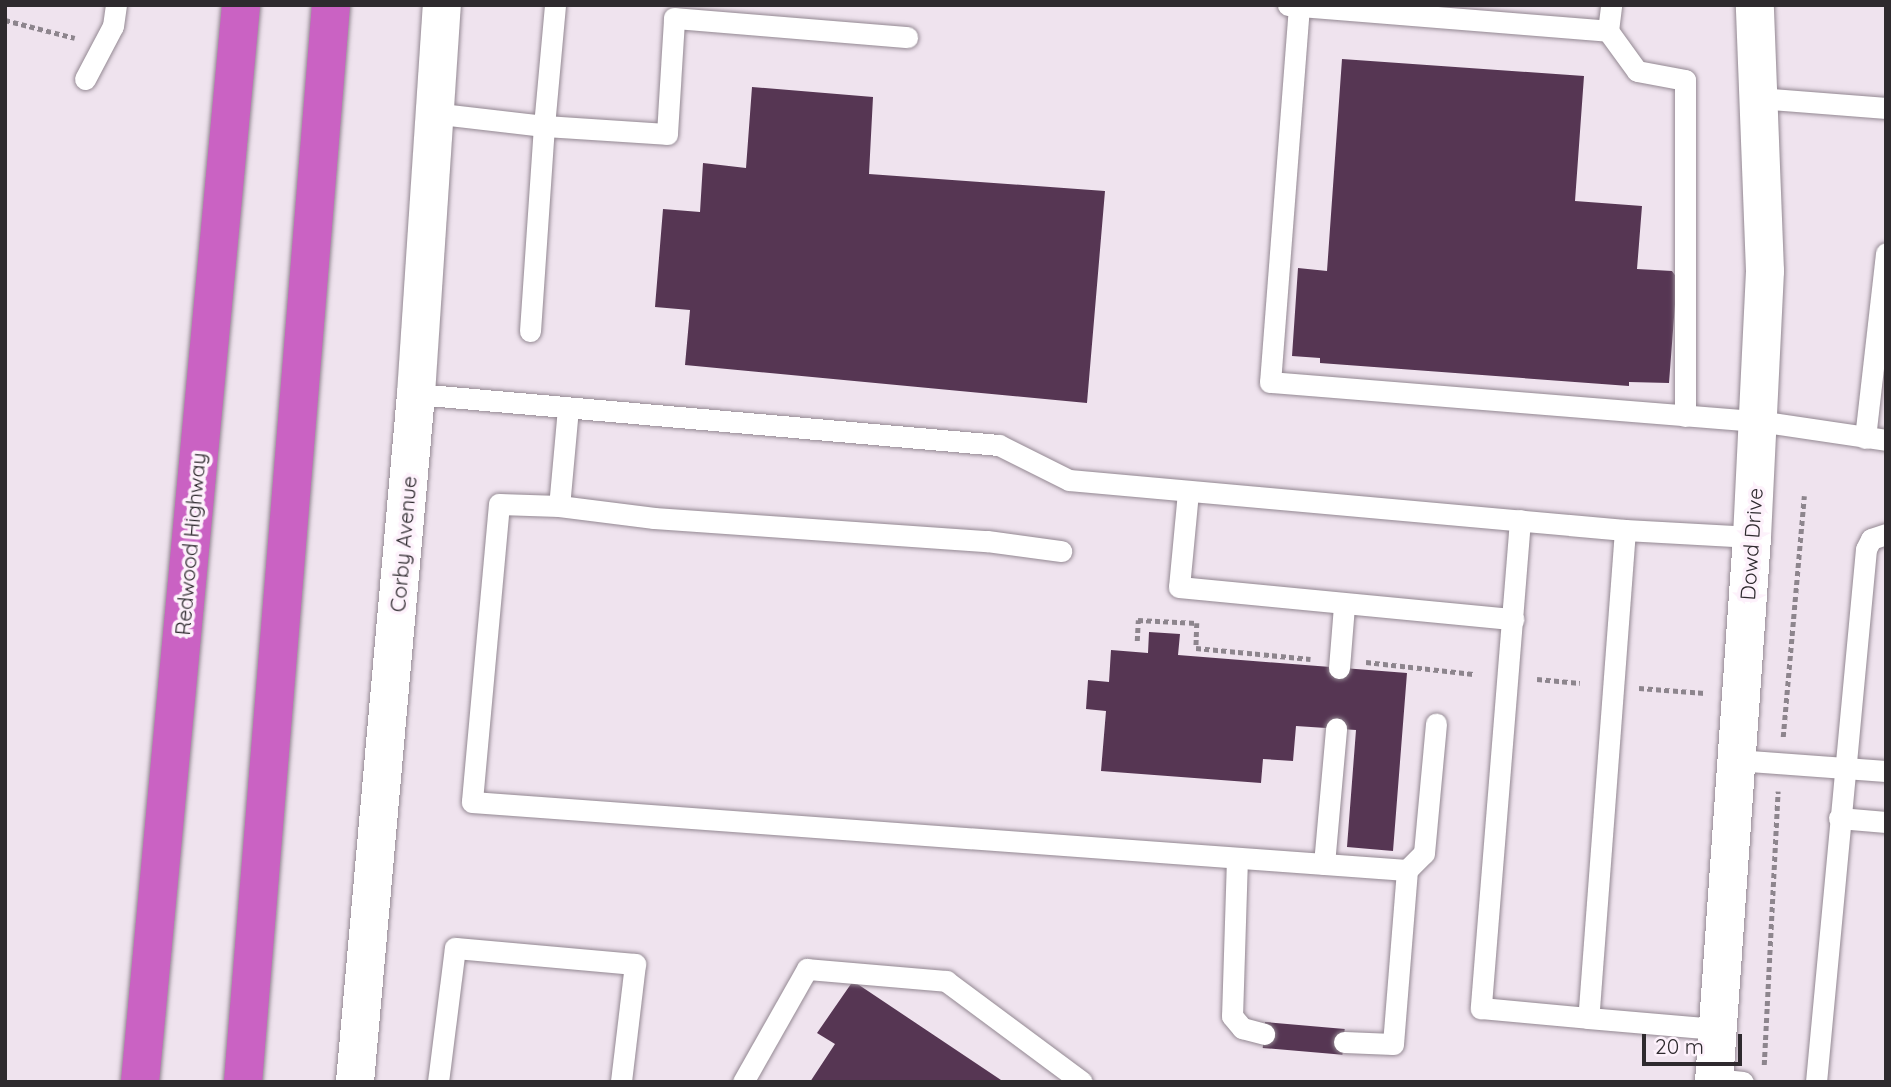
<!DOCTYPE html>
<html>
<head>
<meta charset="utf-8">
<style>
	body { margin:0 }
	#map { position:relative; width:1891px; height:1087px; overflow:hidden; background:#efe3ee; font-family:Quicksand,sans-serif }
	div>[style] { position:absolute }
	.building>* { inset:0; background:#563653; transform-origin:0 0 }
	.path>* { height:4.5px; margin-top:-2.25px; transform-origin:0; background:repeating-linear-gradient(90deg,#8d858d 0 5px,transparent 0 8.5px) }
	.roads { filter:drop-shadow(0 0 2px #938892) drop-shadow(0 0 2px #938892) }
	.service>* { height:21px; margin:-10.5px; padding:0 10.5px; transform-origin:10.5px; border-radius:10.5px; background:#fff }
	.minor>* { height:38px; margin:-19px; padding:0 19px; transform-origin:19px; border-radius:19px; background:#fff }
	.tertiary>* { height:38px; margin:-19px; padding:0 19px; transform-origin:19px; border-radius:19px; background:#fff }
	.motorway>* { height:38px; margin:-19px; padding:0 19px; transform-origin:19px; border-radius:19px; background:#ca62c3 }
	span { translate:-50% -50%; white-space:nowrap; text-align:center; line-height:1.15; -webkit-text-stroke:7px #fdf1fb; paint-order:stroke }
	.street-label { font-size:21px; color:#2e2a2e }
	.frame { position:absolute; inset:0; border:7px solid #2e2a2e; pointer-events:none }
	.scale { position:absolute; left:1642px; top:1034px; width:100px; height:32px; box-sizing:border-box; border:4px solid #2e2a2e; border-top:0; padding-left:9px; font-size:21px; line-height:24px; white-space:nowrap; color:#2e2a2e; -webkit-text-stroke:5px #fdf1fb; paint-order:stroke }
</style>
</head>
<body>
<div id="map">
	<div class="building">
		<div style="clip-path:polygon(1342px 59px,1584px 76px,1575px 201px,1642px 206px,1637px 269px,1672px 271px,1677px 278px,1669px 383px,1629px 382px,1629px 386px,1320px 363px,1320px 358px,1292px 356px,1298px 268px,1327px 271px)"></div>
		<div style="clip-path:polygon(752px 87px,873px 97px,869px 174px,1105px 191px,1087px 403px,685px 365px,690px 310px,655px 307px,663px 209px,700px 212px,703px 163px,746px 168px)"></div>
		<div style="clip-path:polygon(1149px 632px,1180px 634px,1178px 655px,1407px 673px,1393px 851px,1347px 847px,1356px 730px,1296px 726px,1293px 761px,1263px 759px,1261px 783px,1101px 771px,1106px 711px,1086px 709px,1088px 680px,1109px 682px,1111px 650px,1148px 653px)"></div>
		<div style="clip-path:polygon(853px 981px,1001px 1080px,1000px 1082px,810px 1082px,835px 1044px,817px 1033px)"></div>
		<div style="left:1265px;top:1022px;width:80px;height:26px;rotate:5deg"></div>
	</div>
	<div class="path">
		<div style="left:5px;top:20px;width:72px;rotate:14.4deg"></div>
		<div style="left:1137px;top:641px;width:21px;rotate:-87deg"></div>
		<div style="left:1138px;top:620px;width:59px;rotate:2.9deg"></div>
		<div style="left:1197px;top:623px;width:25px;rotate:92deg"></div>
		<div style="left:1196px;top:648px;width:115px;rotate:5.5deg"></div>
		<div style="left:1366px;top:662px;width:108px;rotate:6.4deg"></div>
		<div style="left:1537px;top:679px;width:43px;rotate:5.3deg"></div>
		<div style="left:1639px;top:688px;width:66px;rotate:4.3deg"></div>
		<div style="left:1783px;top:737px;width:242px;rotate:-85deg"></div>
		<div style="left:1764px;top:1065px;width:274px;rotate:-87.1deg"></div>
	</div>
	<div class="roads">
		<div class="service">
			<div style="left:1288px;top:5px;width:321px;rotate:4.6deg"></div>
			<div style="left:1608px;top:31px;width:26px;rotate:-83deg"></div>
			<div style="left:1299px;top:6px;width:377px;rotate:94.4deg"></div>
			<div style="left:1270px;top:382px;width:490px;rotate:4.6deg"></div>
			<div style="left:1758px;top:421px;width:129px;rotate:8.4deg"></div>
			<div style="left:1608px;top:31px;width:49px;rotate:54.1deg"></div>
			<div style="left:1637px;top:71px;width:49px;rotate:10.6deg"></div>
			<div style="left:1685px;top:80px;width:336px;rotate:90deg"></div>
			<div style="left:85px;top:79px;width:60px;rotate:-62.2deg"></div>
			<div style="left:113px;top:26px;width:21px;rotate:-82deg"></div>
			<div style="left:1759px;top:98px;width:127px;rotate:4.5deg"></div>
			<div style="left:432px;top:113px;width:113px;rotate:6.6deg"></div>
			<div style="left:544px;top:126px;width:121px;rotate:-84.8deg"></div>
			<div style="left:530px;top:331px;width:205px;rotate:-86.1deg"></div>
			<div style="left:544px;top:126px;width:123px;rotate:3.7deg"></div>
			<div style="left:667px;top:134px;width:116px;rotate:-86.5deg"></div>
			<div style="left:674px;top:18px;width:234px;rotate:4.7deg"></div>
			<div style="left:416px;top:394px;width:585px;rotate:5deg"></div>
			<div style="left:999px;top:445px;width:78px;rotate:26.6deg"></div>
			<div style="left:1069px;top:480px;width:558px;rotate:5.14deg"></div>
			<div style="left:1625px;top:530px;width:127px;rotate:3.2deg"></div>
			<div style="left:568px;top:408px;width:98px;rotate:95.2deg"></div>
			<div style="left:559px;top:506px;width:60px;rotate:-178.1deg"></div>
			<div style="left:499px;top:504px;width:299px;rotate:95.2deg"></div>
			<div style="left:472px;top:802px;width:937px;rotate:4.16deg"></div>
			<div style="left:1407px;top:870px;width:24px;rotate:-45deg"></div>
			<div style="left:1424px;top:853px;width:130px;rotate:-84.7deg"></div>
			<div style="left:1865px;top:438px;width:186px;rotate:-83.5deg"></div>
			<div style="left:1188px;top:492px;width:95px;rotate:95.4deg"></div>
			<div style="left:1179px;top:587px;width:336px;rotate:5.5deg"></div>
			<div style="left:559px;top:506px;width:96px;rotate:7.2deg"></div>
			<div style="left:654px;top:518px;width:334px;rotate:4deg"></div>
			<div style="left:987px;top:541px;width:75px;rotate:7.7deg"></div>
			<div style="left:1520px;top:520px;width:490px;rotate:94.6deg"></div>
			<div style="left:1481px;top:1008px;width:107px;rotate:5.3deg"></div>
			<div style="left:1625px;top:530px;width:489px;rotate:94.3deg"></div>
			<div style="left:1588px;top:1018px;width:128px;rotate:4.9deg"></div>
			<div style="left:1339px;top:668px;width:62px;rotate:-85.4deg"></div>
			<div style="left:1736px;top:760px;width:150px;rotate:4.2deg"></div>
			<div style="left:1839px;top:818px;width:47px;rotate:4.9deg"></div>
			<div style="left:1237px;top:858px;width:158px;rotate:91.8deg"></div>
			<div style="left:1232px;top:1016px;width:16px;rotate:50deg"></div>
			<div style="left:1242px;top:1028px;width:23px;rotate:15deg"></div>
			<div style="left:1324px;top:864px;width:136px;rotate:-84.9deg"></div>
			<div style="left:1344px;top:1042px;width:49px;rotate:2.3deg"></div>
			<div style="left:1393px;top:1044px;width:175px;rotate:-85.4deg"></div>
			<div style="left:1714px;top:1079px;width:29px;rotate:6deg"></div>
			<div style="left:438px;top:1082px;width:135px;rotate:-82.8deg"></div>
			<div style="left:455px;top:948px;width:181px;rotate:5.1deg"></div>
			<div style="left:635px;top:964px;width:119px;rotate:96.8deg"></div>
			<div style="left:743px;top:1082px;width:130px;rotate:-60.5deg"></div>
			<div style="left:807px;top:969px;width:140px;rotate:4.9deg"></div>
			<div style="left:946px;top:981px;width:169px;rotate:36.6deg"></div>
			<div style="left:1816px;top:1082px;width:535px;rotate:-84.64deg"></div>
			<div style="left:1866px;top:549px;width:11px;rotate:-63deg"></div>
			<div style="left:1871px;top:539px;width:16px;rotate:-18deg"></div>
		</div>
		<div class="minor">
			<div style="left:1714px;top:1082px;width:546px;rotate:-86.01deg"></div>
			<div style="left:1752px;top:537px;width:266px;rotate:-87.2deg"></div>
			<div style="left:1765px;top:271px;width:266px;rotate:-92.2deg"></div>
		</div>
		<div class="tertiary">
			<div style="left:355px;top:1082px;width:691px;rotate:-84.93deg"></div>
			<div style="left:416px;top:394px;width:390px;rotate:-86.2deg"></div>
		</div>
		<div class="motorway">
			<div style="left:140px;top:1082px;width:1082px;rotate:-84.64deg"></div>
			<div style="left:243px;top:1082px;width:1081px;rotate:-85.33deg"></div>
		</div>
	</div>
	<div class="street-label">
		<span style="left:190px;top:544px;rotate:-85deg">Redwood Highway</span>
		<span style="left:403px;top:544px;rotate:-85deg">Corby Avenue</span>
		<span style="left:1751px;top:544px;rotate:-86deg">Dowd Drive</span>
	</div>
	<div class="frame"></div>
	<div class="scale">20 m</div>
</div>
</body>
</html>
